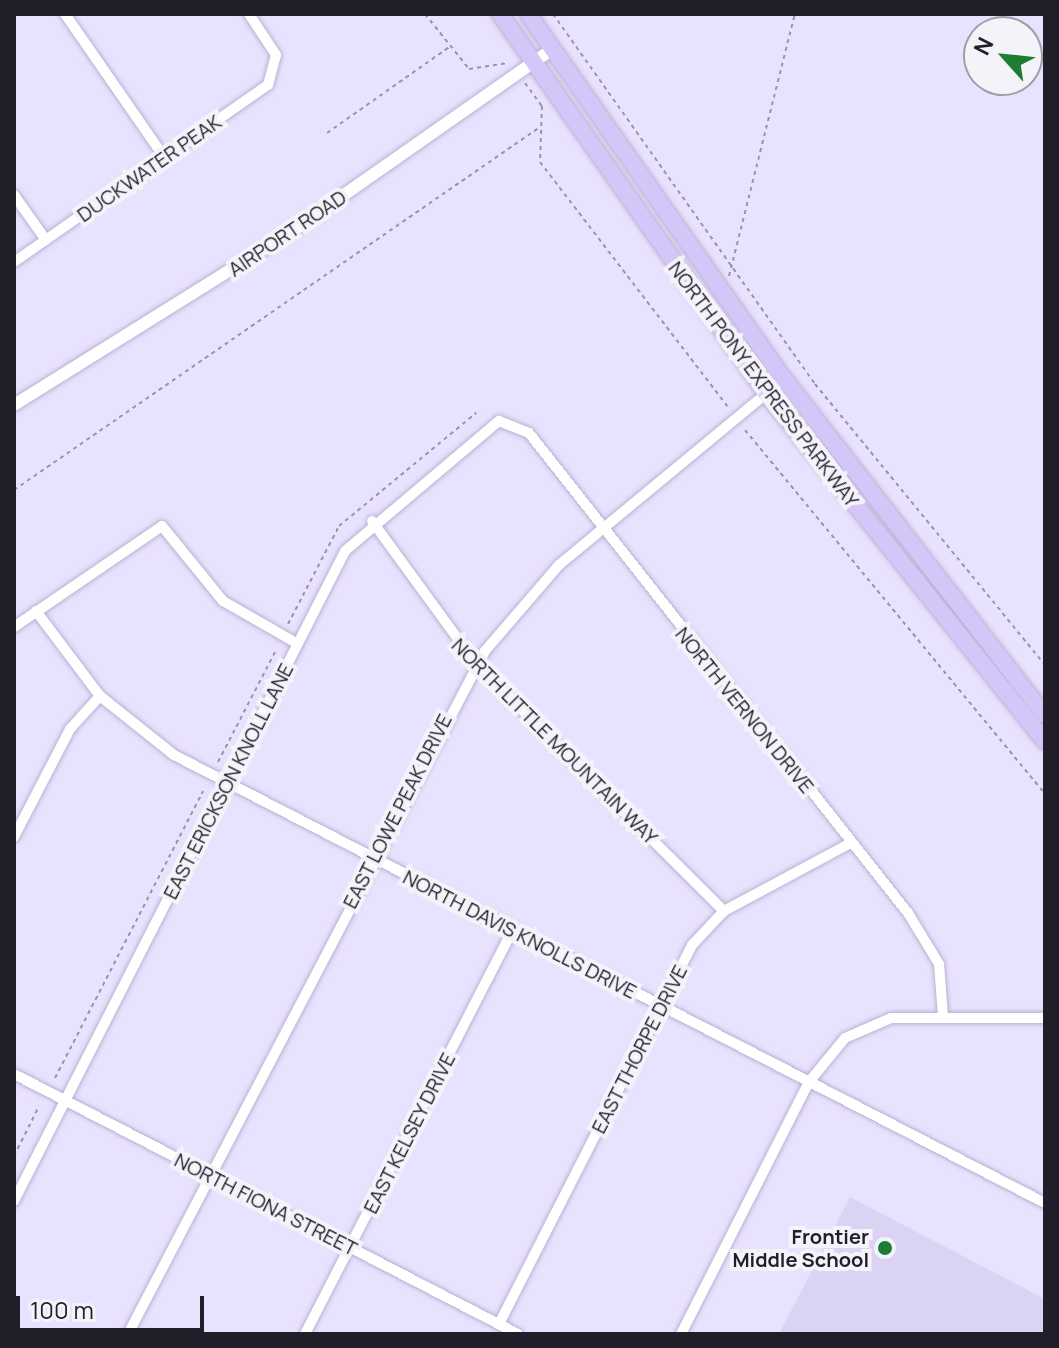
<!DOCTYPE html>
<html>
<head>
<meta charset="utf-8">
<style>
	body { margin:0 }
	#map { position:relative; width:1059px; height:1348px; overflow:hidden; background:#e9e2fe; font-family:Manrope,sans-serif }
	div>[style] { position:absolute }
	.built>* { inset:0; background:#dbd3f4 }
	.path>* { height:2px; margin-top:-1px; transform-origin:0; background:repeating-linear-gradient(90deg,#9a94aa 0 4px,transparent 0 8px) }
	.roads { filter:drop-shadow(0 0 2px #bab2d3) drop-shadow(0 0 2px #bab2d3) }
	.minor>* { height:10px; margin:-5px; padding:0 5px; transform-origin:5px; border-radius:5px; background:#fff }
	.tertiary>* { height:12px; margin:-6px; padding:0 6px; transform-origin:6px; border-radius:6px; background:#fff }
	.primary>* { height:16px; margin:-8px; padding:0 8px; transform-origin:8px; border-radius:8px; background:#d4c6f8 }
	.dots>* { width:22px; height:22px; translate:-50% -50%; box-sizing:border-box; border:4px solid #f5f3fa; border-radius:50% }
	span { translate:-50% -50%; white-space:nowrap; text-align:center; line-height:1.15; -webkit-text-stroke:8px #f5f3fa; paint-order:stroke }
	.street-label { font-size:20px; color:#211e2a }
	.poi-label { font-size:20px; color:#211e2a; font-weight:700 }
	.right { translate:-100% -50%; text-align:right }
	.frame { position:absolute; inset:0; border:16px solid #211e2a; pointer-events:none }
	.north { position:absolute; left:963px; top:16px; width:80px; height:80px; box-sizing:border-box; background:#f5f3fa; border:2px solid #a09ea7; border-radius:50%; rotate:297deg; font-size:22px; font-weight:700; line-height:32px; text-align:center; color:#211e2a }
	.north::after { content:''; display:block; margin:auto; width:28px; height:36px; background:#1b7e31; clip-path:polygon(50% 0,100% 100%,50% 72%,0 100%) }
	.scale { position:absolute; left:16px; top:1296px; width:188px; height:36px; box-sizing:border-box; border:4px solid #211e2a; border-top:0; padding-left:10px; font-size:24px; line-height:28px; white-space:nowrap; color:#211e2a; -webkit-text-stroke:6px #f5f3fa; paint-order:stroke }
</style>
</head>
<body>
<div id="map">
	<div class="built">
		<div style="clip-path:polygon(850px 1197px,1045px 1299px,1045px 1334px,779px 1334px)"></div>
	</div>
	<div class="path">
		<div style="left:425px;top:14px;width:70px;rotate:51.3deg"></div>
		<div style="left:469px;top:69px;width:39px;rotate:-9deg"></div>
		<div style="left:553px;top:14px;width:453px;rotate:54.7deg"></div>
		<div style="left:815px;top:384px;width:363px;rotate:50.7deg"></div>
		<div style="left:525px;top:83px;width:29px;rotate:54deg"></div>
		<div style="left:542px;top:106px;width:56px;rotate:92deg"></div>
		<div style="left:540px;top:162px;width:309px;rotate:52.5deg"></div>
		<div style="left:327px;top:133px;width:151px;rotate:-35.1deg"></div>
		<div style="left:729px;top:276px;width:270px;rotate:-75.9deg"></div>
		<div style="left:745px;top:430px;width:472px;rotate:50.5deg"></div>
		<div style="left:14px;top:490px;width:639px;rotate:-34.61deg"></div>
		<div style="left:288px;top:624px;width:110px;rotate:-62.5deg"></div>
		<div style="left:339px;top:526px;width:178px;rotate:-39.5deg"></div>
		<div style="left:218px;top:762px;width:124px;rotate:-62.6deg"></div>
		<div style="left:55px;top:1078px;width:323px;rotate:-62.7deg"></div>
		<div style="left:14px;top:1156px;width:56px;rotate:-63.4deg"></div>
	</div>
	<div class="roads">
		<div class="minor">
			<div style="left:65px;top:14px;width:174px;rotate:55.3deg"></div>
			<div style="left:14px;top:195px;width:55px;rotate:54.6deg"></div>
			<div style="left:14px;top:262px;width:310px;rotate:-34.9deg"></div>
			<div style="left:268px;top:85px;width:31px;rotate:-75deg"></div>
			<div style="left:276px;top:55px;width:49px;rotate:-123.4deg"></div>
			<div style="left:372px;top:521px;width:178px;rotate:53.9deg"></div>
			<div style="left:477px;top:665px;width:349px;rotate:44.9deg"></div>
			<div style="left:36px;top:611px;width:106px;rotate:53deg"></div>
			<div style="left:100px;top:696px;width:95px;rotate:38.6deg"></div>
			<div style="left:174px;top:755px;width:979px;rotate:27.22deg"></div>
			<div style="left:14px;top:627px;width:179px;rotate:-34.3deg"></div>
			<div style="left:162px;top:526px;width:97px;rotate:50.9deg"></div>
			<div style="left:223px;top:601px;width:86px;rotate:29.8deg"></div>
			<div style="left:14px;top:837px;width:122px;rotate:-62.6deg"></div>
			<div style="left:70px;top:729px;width:45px;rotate:-47.7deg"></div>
			<div style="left:14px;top:1074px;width:567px;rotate:27.29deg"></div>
			<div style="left:14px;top:1201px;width:729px;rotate:-63.01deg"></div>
			<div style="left:345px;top:551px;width:202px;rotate:-40.2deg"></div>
			<div style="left:499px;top:421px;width:32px;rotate:22deg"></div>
			<div style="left:529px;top:433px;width:612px;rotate:51.71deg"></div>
			<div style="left:908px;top:913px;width:60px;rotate:58.7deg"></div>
			<div style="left:939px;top:964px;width:52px;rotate:85.6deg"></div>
			<div style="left:499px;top:1324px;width:425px;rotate:-63deg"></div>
			<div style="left:692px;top:945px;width:47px;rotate:-46.7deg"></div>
			<div style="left:724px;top:911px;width:144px;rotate:-28.2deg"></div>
			<div style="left:128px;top:1334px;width:771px;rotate:-62.4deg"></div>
			<div style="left:485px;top:651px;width:113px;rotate:-49.3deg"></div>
			<div style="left:559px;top:565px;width:292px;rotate:-39.6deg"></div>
			<div style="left:305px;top:1334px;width:453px;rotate:-62.8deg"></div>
			<div style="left:681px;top:1334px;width:283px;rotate:-63.1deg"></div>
			<div style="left:809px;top:1082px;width:57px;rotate:-50.7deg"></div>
			<div style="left:845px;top:1038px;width:50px;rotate:-23.5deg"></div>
			<div style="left:891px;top:1018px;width:154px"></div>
		</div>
		<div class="tertiary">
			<div style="left:14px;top:405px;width:327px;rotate:-32deg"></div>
			<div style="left:291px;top:232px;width:319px;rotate:-35deg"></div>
		</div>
		<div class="primary">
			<div style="left:500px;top:14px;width:463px;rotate:54.9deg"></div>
			<div style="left:766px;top:393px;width:446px;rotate:51.3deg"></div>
			<div style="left:528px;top:14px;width:446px;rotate:55deg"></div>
			<div style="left:784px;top:379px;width:425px;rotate:52.2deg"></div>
		</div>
	</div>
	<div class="dots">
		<div style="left:885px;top:1248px;background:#1b7e31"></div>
	</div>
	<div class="street-label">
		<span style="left:149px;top:168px;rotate:-35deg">DUCKWATER PEAK</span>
		<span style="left:287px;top:233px;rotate:-34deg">AIRPORT ROAD</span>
		<span style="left:764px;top:384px;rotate:53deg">NORTH PONY EXPRESS PARKWAY</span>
		<span style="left:745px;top:710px;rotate:51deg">NORTH VERNON DRIVE</span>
		<span style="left:555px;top:741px;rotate:45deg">NORTH LITTLE MOUNTAIN WAY</span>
		<span style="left:228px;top:781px;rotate:-63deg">EAST ERICKSON KNOLL LANE</span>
		<span style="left:397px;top:811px;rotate:-63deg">EAST LOWE PEAK DRIVE</span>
		<span style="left:520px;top:934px;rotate:27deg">NORTH DAVIS KNOLLS DRIVE</span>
		<span style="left:639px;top:1049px;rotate:-63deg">EAST THORPE DRIVE</span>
		<span style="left:409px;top:1133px;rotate:-63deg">EAST KELSEY DRIVE</span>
		<span style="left:266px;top:1204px;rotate:27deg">NORTH FIONA STREET</span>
	</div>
	<div class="poi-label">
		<span class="right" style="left:869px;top:1248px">Frontier<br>Middle School</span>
	</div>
	<div class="frame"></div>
	<div class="north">N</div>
	<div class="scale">100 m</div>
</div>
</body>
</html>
